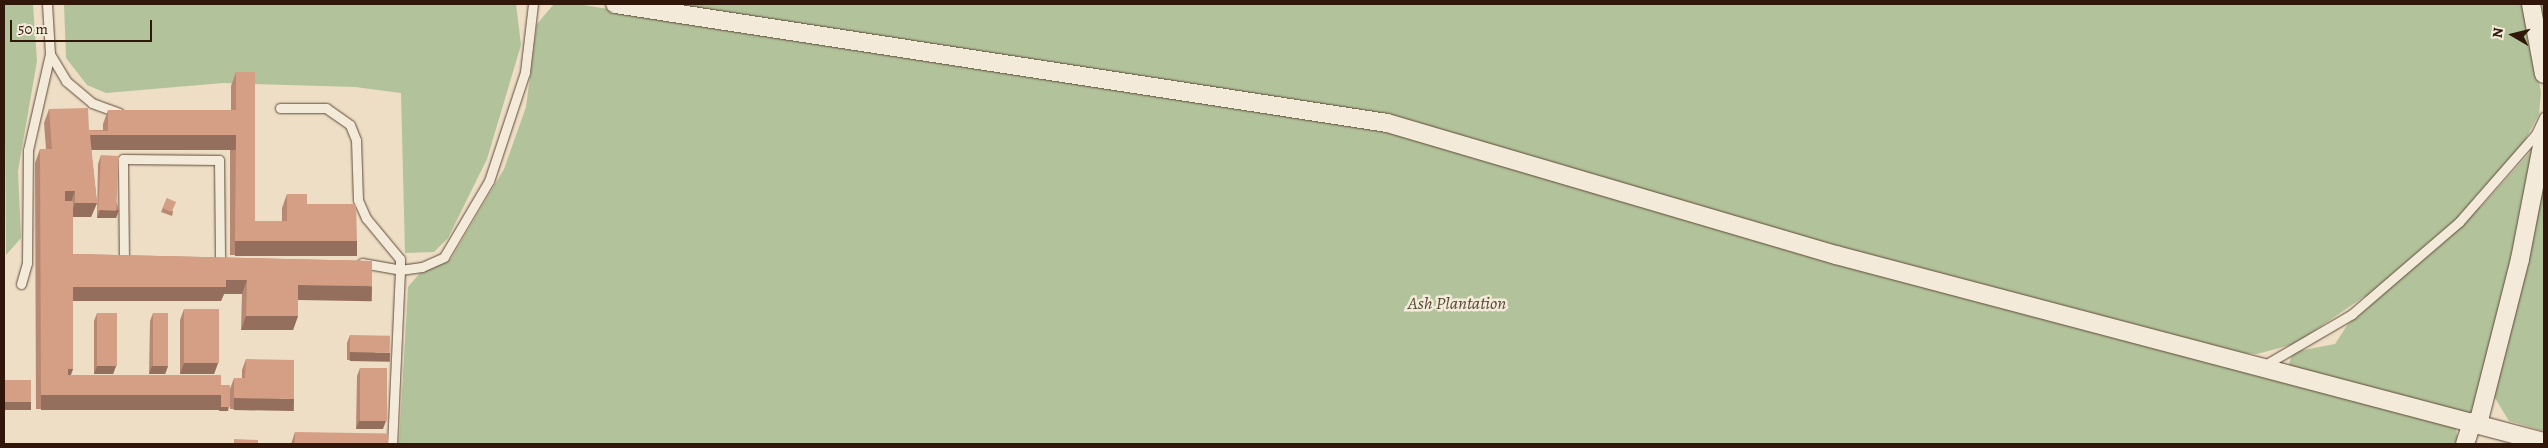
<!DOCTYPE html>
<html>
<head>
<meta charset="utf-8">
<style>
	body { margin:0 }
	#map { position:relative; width:2548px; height:448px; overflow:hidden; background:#eddec5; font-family:Alegreya,serif }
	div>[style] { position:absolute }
	.green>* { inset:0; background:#b2c29a }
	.roads { filter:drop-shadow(0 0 1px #5f4938) drop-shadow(0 0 1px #5f4938) }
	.service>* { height:9px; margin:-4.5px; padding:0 4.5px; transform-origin:4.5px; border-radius:4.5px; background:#f3ead9 }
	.minor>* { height:18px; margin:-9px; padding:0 9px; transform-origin:9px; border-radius:9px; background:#f3ead9 }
	.wall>* { inset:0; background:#b78972 }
	.shaded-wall>* { inset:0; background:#956f5d; transform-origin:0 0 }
	.building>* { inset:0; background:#d59f85; transform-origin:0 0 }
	span { translate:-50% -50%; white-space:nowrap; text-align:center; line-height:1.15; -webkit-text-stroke:5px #f3ead9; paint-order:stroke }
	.park-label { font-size:18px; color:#574a34; font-style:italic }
	.frame { position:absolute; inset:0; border:5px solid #301709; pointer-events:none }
	.north { position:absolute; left:2488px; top:10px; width:50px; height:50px; -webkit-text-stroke:4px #f3ead9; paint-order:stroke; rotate:278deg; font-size:14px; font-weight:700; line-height:20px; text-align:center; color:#301709 }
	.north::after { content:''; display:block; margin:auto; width:18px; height:22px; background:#301709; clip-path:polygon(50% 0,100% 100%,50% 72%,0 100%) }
	.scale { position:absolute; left:10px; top:20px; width:142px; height:22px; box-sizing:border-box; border:2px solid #301709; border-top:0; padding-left:6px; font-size:15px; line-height:18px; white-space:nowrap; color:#301709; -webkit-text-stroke:4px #f3ead9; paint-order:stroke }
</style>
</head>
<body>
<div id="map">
	<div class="green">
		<div style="clip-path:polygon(4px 4px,33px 4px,37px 61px,18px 171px,21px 238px,6px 255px)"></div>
		<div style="clip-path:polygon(64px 4px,516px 4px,521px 45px,487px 159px,448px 238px,434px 252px,405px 253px,401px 93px,355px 87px,223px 83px,106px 93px,87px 85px,66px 58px)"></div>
		<div style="clip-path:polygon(554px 4px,577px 4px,1388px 132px,2287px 370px,2293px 352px,2335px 344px,2348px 324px,2369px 307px,2365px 296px,2295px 344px,2257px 354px,2243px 353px,1834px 245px,1387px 115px,670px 4px,2523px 4px,2523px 13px,2535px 15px,2536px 4px,2544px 4px,2544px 51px,2534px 57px,2541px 92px,2539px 114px,2523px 144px,2474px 198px,2480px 208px,2533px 149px,2526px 269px,2544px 182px,2544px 431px,2509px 421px,2495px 398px,2483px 396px,2477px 414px,2456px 427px,2458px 444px,399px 444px,408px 287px,419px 274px,451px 259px,504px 169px,526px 107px,537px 24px)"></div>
	</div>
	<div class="roads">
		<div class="service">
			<div style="left:50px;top:54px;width:31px;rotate:59deg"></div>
			<div style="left:66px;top:81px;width:34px;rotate:40deg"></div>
			<div style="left:92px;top:103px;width:29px;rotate:20deg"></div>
			<div style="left:280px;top:108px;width:46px"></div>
			<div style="left:326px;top:108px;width:29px;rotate:35deg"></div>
			<div style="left:350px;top:125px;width:16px;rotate:68deg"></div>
			<div style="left:356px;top:140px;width:60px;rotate:88.1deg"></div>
			<div style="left:358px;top:200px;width:20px;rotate:66deg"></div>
			<div style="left:366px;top:218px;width:53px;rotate:50.3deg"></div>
			<div style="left:400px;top:259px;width:11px;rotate:90deg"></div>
			<div style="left:400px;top:270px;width:22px;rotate:-8deg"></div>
			<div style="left:422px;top:267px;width:24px;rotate:-24deg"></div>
			<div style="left:444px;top:257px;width:88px;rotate:-59.4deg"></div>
			<div style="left:489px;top:181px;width:115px;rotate:-71.7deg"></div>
			<div style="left:525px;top:72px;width:68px;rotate:-83.3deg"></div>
			<div style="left:124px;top:261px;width:102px;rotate:-90.6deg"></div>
			<div style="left:123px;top:159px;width:96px;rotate:0.6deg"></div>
			<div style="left:219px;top:160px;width:102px;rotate:89.4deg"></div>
			<div style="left:362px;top:263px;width:39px;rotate:10deg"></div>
			<div style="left:400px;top:270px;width:174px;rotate:92.6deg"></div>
			<div style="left:21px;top:284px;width:22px;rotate:-74deg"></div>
			<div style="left:27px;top:263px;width:113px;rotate:-89.5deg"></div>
			<div style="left:28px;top:150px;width:98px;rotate:-77.1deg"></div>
			<div style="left:50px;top:54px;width:50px;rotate:-93.4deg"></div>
			<div style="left:2263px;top:366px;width:103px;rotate:-30.3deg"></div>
			<div style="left:2352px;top:314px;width:141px;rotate:-40.7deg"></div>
			<div style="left:2459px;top:222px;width:117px;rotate:-48.8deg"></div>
			<div style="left:2536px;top:134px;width:19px;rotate:-65deg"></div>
		</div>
		<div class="minor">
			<div style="left:615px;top:4px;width:781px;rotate:8.76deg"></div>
			<div style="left:1387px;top:123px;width:468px;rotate:16.4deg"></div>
			<div style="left:1836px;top:255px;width:732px;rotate:14.8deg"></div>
			<div style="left:2531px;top:4px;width:71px;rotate:79.5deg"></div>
			<div style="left:2478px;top:424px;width:170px;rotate:-75.7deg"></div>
			<div style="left:2520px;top:259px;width:126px;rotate:-79deg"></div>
			<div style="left:2465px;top:444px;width:23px;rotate:-72deg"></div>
		</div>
	</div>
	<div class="wall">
		<div style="clip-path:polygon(236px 72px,255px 221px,282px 221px,282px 208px,287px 194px,307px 204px,357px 241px,351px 255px,230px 255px,230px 149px,91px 149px,97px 203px,91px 217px,73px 217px,73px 254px,372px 261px,367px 300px,298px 299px,298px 316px,293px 330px,241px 330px,242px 294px,224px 294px,221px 301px,73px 301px,73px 369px,71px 375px,221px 385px,228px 411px,219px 411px,219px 402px,216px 409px,36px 409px,35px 163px,40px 149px,46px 149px,44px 123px,49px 109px,89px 130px,103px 130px,103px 124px,108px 110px,231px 110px,231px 86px)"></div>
		<div style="clip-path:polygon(101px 155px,119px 210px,116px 218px,97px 218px,98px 164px)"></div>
		<div style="clip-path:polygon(167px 198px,173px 212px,172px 216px,161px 212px)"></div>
		<div style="clip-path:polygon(184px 309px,218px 363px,214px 374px,180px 374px,180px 320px)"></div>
		<div style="clip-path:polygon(97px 313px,116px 366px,113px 374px,94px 374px,94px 321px)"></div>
		<div style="clip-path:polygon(153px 313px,168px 366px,165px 374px,149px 374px,150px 321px)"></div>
		<div style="clip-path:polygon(350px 335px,387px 361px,347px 360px,347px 343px)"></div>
		<div style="clip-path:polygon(246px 359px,289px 410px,230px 409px,230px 389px,234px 378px,242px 378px,242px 370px)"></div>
		<div style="clip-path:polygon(360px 368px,383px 429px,356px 429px,357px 376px)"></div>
		<div style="clip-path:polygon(295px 432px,295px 444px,291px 444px)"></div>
	</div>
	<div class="shaded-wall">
		<div style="left:90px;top:135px;width:146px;height:15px"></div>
		<div style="clip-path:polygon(65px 191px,75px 191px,70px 205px,60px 205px)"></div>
		<div style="clip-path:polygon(75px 203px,97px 203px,91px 217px,70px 217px)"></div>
		<div style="clip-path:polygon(100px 210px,119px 210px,116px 218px,97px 218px)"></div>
		<div style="left:235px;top:241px;width:122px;height:15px"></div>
		<div style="clip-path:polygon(226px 280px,247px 280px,242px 294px,224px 294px,221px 301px,68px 301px,73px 287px)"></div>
		<div style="left:298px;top:285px;width:74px;height:15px;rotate:1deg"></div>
		<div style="clip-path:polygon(246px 316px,298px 316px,293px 330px,241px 330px)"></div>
		<div style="left:350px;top:352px;width:40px;height:9px;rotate:1deg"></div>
		<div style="clip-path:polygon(184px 363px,218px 363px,214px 374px,180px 374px)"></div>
		<div style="clip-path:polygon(97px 366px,116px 366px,113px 374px,94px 374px)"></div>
		<div style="clip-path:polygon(152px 366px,168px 366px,165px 374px,149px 374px)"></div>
		<div style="clip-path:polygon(68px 369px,73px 369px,67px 383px)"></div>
		<div style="left:41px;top:395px;width:180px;height:15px"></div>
		<div style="left:234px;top:398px;width:60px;height:12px;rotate:1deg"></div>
		<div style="left:4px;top:402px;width:27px;height:8px"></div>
		<div style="clip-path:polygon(229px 406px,228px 411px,219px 411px,220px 407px)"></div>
		<div style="clip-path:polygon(359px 421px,386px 421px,383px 429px,356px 429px)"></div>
	</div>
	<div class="building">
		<div style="clip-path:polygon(236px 72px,255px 72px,255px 221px,287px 221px,287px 194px,307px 194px,307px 204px,356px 204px,357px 241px,235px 241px,236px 135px,90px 135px,97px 203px,75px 203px,75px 191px,65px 191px,65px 201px,73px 201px,73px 254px,372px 261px,372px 286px,298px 285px,298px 316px,246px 316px,247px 280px,226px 280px,226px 287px,73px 287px,73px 369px,68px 369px,68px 375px,221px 375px,221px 395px,41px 395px,40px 149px,52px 149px,49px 109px,88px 108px,89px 130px,108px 131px,108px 110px,236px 110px)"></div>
		<div style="left:101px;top:155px;width:18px;height:55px;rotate:3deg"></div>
		<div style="left:167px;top:198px;width:10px;height:11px;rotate:24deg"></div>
		<div style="left:184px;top:309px;width:35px;height:54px"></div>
		<div style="left:97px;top:313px;width:20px;height:53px"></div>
		<div style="left:153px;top:313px;width:15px;height:53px"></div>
		<div style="left:350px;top:335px;width:40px;height:17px;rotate:1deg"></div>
		<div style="clip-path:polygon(246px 359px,294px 360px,294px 399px,234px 398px,234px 378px,245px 378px)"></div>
		<div style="left:360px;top:368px;width:27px;height:53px"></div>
		<div style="left:4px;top:380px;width:27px;height:22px"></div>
		<div style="left:221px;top:385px;width:9px;height:22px"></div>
		<div style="left:295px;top:432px;width:93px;height:12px;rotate:1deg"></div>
		<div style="clip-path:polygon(234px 439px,258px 440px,258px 444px,234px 444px)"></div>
	</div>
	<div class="park-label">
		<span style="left:1457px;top:303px">Ash Plantation</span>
	</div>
	<div class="frame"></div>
	<div class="north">N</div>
	<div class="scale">50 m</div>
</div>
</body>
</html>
